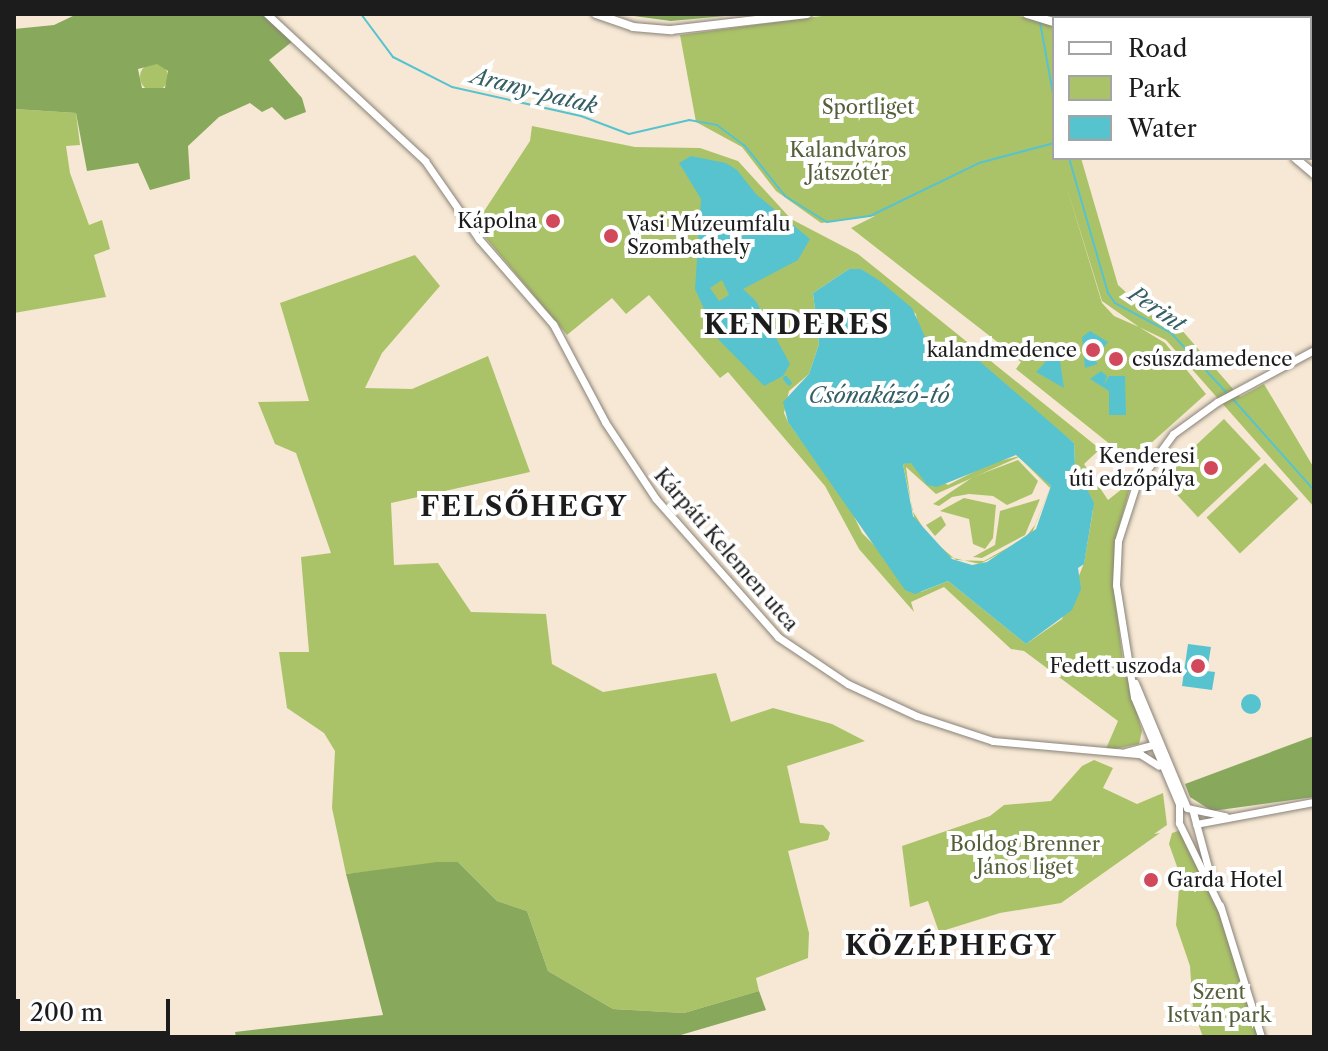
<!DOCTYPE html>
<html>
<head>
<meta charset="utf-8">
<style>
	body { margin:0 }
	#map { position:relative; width:1328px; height:1051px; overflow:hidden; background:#f6e8d4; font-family:"Libre Caslon Text",serif }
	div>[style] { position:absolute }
	.green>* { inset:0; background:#abc368; transform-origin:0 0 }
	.round { border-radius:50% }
	.forest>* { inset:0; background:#88a95c }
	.water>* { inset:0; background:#57c3cf }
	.stream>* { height:2px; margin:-1px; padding:0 1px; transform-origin:1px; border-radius:1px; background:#57c3cf }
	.canal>* { height:5px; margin:-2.5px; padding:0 2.5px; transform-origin:2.5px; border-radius:2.5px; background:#57c3cf }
	.roads { filter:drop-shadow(0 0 2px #898278) drop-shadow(0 0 2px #898278) }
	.tertiary>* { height:7px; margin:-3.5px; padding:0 3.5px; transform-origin:3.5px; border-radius:3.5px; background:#fff }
	.secondary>* { height:8px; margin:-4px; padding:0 4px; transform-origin:4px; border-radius:4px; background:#fff }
	.dots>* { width:22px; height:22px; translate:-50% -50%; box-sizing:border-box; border:4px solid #fff; border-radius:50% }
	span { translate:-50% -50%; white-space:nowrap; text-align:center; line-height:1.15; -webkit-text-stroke:8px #fff; paint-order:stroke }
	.park-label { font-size:20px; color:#555f3a }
	.poi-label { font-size:20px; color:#1c1c1c }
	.right { translate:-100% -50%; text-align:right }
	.left { translate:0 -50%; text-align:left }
	.street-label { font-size:20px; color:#1c1c1c }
	.water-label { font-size:22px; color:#345f64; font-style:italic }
	.district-label { font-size:28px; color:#1c1c1c; font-weight:700; letter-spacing:2px }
	.frame { position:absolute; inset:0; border:16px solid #1c1c1c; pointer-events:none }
	.legend { position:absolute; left:1052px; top:16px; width:260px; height:144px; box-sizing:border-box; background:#fff; border:2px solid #a4a4a4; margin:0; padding:10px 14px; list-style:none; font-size:24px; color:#1c1c1c }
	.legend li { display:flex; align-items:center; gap:16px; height:40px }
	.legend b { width:40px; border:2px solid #a4a4a4 }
	.scale { position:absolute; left:16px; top:999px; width:154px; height:36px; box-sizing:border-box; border:4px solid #1c1c1c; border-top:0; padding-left:10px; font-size:24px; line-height:28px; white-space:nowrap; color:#1c1c1c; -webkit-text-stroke:6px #fff; paint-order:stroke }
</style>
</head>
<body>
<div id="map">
	<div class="green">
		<div style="clip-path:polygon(evenodd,837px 14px,1011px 14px,1052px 24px,1054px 158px,1081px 158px,1118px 285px,1140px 305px,1173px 320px,1240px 397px,1264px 384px,1314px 468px,1314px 507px,1166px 340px,1139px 327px,1165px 343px,1206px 394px,1131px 461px,1016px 369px,1021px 362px,1000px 344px,851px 228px,875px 216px,821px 223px,776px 191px,742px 147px,696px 122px,680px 35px,837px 14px,1065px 182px,1102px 301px,1139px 327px,1114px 316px,1102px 303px,1065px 182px)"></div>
		<div style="clip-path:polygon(1173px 14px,1245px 14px,1175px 18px)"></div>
		<div class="round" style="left:140px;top:63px;width:28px;height:28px"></div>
		<div style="clip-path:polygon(14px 109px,76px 113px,80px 145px,66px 146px,70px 173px,89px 225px,102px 220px,110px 249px,94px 255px,106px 297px,14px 313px)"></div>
		<div style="clip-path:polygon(evenodd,532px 126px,635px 147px,700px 148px,738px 161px,791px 219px,858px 254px,1100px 449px,1084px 464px,1108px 500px,1132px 481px,1117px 534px,1113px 581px,1123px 662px,1142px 731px,1139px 744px,1105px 751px,1118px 721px,1024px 651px,1011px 649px,944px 587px,911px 602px,914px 612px,859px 549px,825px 486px,728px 372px,720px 378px,649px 295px,626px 314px,612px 298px,567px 335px,475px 225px,530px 141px,532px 126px,849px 269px,861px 269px,916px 314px,918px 328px,927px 341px,947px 342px,1074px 443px,1075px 465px,1093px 510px,1084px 563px,1062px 619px,1026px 644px,948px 581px,921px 592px,862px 533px,850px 508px,788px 422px,784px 413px,789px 391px,809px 374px,819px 344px,813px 293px,849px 269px)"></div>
		<div style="clip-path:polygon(415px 255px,440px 286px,382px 353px,365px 388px,412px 389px,488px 356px,530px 472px,391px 503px,394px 565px,438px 563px,471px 612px,546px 614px,552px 664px,603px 692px,716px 673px,731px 722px,773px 708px,832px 724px,865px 741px,787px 766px,800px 823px,823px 825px,830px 833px,828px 840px,788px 851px,809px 933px,808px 958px,756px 978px,759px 991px,684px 1013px,613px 1009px,548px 971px,527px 911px,497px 901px,458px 862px,346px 874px,332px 808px,335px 751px,324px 733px,287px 708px,279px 652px,309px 652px,301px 557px,331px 553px,296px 453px,275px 444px,258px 402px,309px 401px,280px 303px)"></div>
		<div style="left:1224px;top:419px;width:54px;height:86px;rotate:47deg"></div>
		<div style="clip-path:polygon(evenodd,1020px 456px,1051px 486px,1030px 538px,980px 564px,949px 557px,915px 521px,903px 464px,911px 462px,948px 485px,991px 463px,1020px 456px,1019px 457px,1050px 488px,1035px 525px,1025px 538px,984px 561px,956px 560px,929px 537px,912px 510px,906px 467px,936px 494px,1019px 457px)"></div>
		<div style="clip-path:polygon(1018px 460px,1038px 481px,1032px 494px,1007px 505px,993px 496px,969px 494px,952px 497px,939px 506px,933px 504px,973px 477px)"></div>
		<div style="left:1265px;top:463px;width:49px;height:80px;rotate:47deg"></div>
		<div style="clip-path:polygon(964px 498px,996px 505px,993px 538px,985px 549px,973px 544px,969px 519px,940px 511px)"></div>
		<div style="clip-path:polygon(1040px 499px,1025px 535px,982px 558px,973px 557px,995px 545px,1000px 511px)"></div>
		<div style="clip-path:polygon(941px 516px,946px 525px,935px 536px,926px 525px)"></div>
		<div style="clip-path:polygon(1094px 760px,1113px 768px,1103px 788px,1137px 804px,1163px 793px,1167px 825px,1154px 834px,1160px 833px,1061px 903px,1000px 913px,939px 932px,928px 901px,910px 907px,902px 846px,990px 816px,1004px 805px,1051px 801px,1082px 766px)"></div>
		<div style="clip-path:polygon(1181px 830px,1219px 913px,1258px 1037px,1203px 1037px,1193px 1010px,1190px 966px,1176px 925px,1180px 875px,1169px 844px,1172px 833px)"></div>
	</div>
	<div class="forest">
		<div style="clip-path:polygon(evenodd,77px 14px,264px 14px,293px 41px,269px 60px,302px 98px,306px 112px,285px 120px,272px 107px,262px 112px,250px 103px,219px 117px,188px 146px,190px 179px,150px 190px,138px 163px,87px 171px,76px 113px,14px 109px,14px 29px,54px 25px,77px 14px,157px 64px,168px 71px,165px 88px,142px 88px,138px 69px,157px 64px)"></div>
		<div style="clip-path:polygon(619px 14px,747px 14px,671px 21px)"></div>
		<div style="clip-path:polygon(1314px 736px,1314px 797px,1212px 811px,1190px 797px,1185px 784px)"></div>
		<div style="clip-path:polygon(437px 862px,458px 862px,497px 901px,527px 911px,548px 971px,613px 1009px,684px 1013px,759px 991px,766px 1010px,674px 1037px,236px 1037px,235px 1032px,383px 1015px,346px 874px)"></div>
	</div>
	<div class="water">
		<div style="clip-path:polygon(evenodd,691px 156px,726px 163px,737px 170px,756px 194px,810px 239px,798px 260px,743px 289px,756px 301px,790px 364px,783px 376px,764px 386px,717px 338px,695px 289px,701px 199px,679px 163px,691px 156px,722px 280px,729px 295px,719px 301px,710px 288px,722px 280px)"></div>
		<div style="clip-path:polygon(evenodd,849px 269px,861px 269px,880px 281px,912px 308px,927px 341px,962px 346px,1074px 443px,1075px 465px,1094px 503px,1084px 564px,1078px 568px,1081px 589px,1072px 610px,1026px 644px,948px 581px,915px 594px,905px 590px,788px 422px,783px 402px,809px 374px,819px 344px,813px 293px,849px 269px,1016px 455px,1051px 486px,1036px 529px,987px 562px,972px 565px,952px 559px,913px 516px,903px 464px,911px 463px,927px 485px,937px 487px,1016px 455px)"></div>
		<div style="clip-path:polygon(1090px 331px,1108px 342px,1098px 355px,1089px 353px,1098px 364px,1085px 368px,1082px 337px)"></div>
		<div style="clip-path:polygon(1053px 354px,1060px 361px,1064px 388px,1036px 372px)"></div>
		<div style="clip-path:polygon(1101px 371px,1107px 376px,1104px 385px,1109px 376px,1125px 376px,1126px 415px,1109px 415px,1109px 391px,1090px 379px)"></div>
		<div style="clip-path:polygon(1188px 644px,1211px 647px,1207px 671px,1215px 672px,1212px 690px,1182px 686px)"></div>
		<div class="round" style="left:1241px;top:694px;width:20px;height:20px"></div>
	</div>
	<div class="stream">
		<div style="left:361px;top:14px;width:54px;rotate:53.3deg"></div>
		<div style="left:393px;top:57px;width:66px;rotate:27deg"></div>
		<div style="left:452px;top:87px;width:132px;rotate:12.7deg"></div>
		<div style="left:581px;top:116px;width:51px;rotate:20.6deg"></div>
		<div style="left:629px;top:134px;width:62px;rotate:-13.1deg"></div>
		<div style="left:689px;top:120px;width:28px;rotate:10deg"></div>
		<div style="left:717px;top:125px;width:35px;rotate:37deg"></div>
		<div style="left:745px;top:146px;width:64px;rotate:51.3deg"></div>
		<div style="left:785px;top:196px;width:49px;rotate:31.8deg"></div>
		<div style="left:827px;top:222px;width:43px;rotate:-7.9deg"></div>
		<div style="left:870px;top:216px;width:121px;rotate:-25.9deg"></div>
		<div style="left:979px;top:163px;width:78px;rotate:-14.9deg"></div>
		<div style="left:1040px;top:22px;width:78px;rotate:79.7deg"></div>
		<div style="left:1069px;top:158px;width:141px;rotate:73.9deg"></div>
		<div style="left:1108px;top:293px;width:12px;rotate:55deg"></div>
		<div style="left:1115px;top:303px;width:64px;rotate:28.2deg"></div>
		<div style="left:1171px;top:333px;width:82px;rotate:47deg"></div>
		<div style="left:1231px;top:397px;width:125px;rotate:48.3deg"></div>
	</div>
	<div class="canal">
		<div style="left:656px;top:249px;width:15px;rotate:-28deg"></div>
		<div style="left:669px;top:242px;width:30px;rotate:2deg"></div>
		<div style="left:785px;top:378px;width:6px;rotate:51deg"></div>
	</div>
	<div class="roads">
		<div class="tertiary">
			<div style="left:267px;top:14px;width:216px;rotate:42.9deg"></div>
			<div style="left:425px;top:161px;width:95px;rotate:55.3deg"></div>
			<div style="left:479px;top:239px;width:113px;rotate:49deg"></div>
			<div style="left:553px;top:324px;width:111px;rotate:62deg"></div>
			<div style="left:605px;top:422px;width:92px;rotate:56.5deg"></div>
			<div style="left:656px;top:499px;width:184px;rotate:48.5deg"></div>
			<div style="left:778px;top:637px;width:84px;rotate:33.9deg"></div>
			<div style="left:848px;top:684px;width:76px;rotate:24.9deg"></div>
			<div style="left:917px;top:716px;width:80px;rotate:18.2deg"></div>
			<div style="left:993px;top:741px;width:148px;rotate:5.1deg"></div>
			<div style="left:1140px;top:754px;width:22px;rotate:32deg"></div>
			<div style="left:1310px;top:26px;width:6px;rotate:-45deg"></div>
			<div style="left:1135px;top:683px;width:135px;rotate:67.4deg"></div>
			<div style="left:1187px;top:808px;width:39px;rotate:12deg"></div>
			<div style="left:1126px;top:752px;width:28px;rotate:-15deg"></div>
			<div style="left:1193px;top:812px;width:65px;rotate:74.9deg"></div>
			<div style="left:1196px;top:824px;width:120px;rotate:-10.6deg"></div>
			<div style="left:1220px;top:905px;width:138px;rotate:72.7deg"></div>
			<div style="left:1221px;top:909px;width:96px;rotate:-116deg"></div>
			<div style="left:1179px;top:823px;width:19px;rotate:-90deg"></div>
			<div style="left:1179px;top:804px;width:116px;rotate:-112.8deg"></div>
			<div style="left:1134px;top:697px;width:113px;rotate:-99.1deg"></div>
			<div style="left:1116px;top:585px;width:44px;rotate:-87.4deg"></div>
			<div style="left:1118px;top:541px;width:59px;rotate:-72.2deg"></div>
			<div style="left:1136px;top:485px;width:63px;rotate:-54deg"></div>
			<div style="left:1173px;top:434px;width:54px;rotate:-36deg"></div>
			<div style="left:1217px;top:402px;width:110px;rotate:-28.2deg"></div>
		</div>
		<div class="secondary">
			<div style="left:596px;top:14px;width:39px;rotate:19deg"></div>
			<div style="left:633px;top:27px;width:38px;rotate:5deg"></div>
			<div style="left:671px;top:30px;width:137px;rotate:-6.7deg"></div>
			<div style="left:1027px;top:14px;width:28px;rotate:17deg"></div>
			<div style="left:1295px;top:158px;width:25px;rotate:40deg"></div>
		</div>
	</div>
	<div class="dots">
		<div style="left:553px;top:221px;background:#d1495b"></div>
		<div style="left:611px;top:236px;background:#d1495b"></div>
		<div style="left:1093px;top:350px;background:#d1495b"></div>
		<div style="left:1116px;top:359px;background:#d1495b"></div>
		<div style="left:1211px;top:468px;background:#d1495b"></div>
		<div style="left:1198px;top:666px;background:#d1495b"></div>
		<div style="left:1151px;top:880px;background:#d1495b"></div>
	</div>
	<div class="park-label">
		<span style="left:868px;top:107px">Sportliget</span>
		<span style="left:848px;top:162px">Kalandváros<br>Játszótér</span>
		<span style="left:1025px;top:856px">Boldog Brenner<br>János liget</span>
		<span style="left:1219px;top:1004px">Szent<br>István park</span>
	</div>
	<div class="poi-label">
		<span class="right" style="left:537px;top:221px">Kápolna</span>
		<span class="left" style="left:627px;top:236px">Vasi Múzeumfalu<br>Szombathely</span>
		<span class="right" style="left:1077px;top:350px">kalandmedence</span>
		<span class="left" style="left:1132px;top:359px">csúszdamedence</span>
		<span class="right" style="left:1195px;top:468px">Kenderesi<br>úti edzőpálya</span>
		<span class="right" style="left:1182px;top:666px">Fedett uszoda</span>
		<span class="left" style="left:1167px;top:880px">Garda Hotel</span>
	</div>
	<div class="street-label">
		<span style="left:726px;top:550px;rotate:49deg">Kárpáti Kelemen utca</span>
	</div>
	<div class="water-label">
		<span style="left:534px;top:91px;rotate:14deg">Arany-patak</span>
		<span style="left:1157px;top:309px;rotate:34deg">Perint</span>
		<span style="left:879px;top:396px">Csónakázó-tó</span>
	</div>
	<div class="district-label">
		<span style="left:797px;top:324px">KENDERES</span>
		<span style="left:524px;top:506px">FELSŐHEGY</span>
		<span style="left:951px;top:945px">KÖZÉPHEGY</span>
	</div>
	<div class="frame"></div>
	<ul class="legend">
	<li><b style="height:10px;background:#fff"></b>Road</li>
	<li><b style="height:22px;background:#abc368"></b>Park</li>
	<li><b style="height:22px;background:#57c3cf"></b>Water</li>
	</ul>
	<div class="scale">200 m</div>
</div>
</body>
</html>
